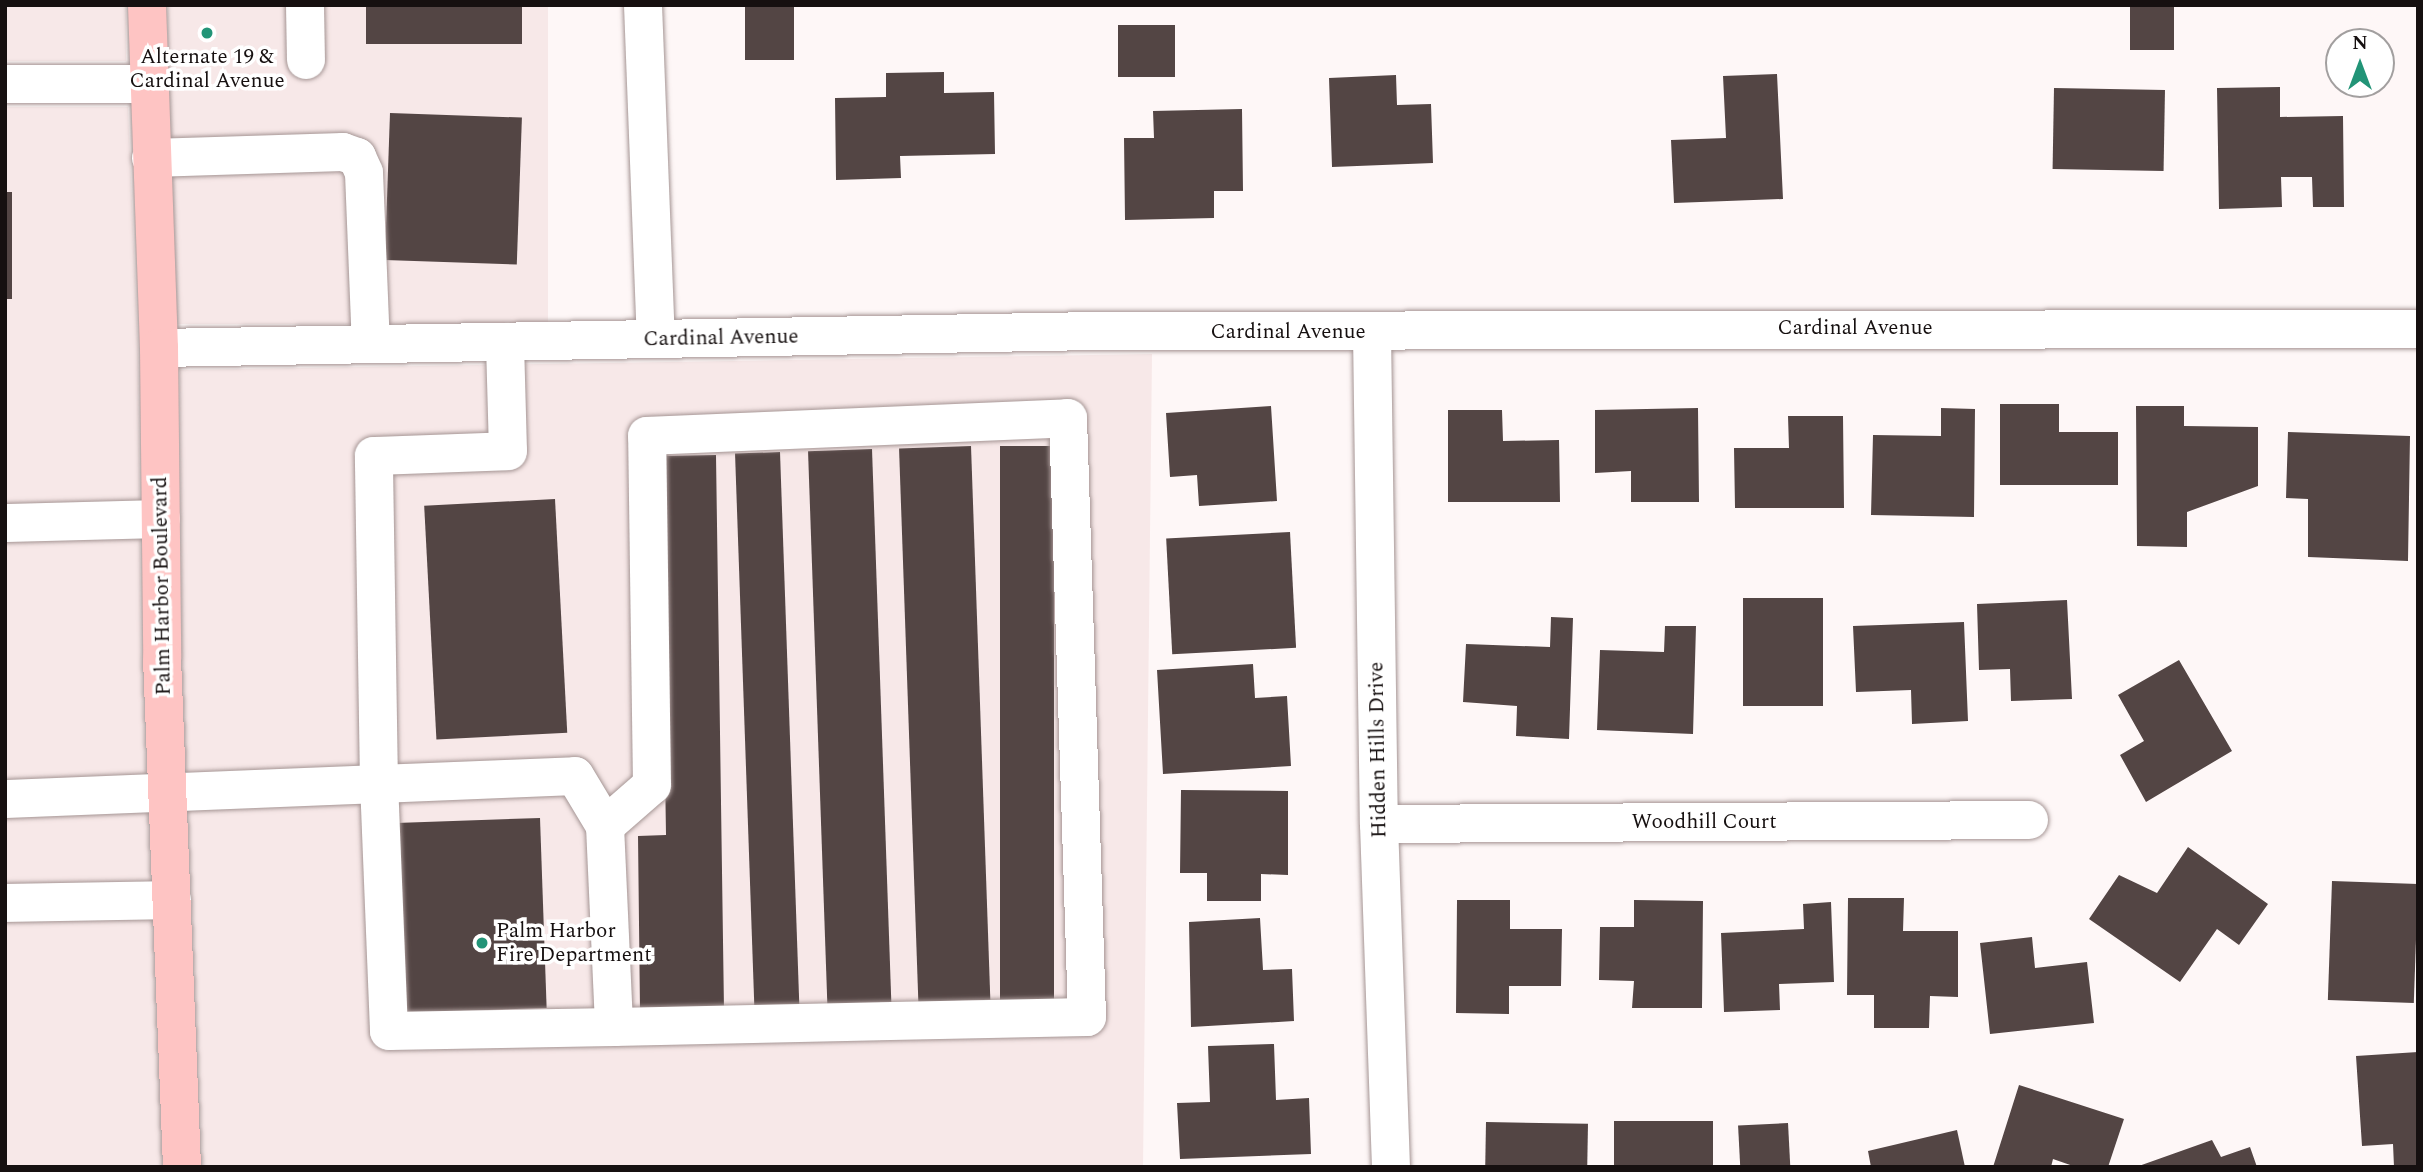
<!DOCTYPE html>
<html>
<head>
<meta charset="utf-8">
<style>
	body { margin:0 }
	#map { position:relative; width:2423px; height:1172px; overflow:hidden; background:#fef7f7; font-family:Spectral,serif }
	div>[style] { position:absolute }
	.built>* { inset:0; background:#f7e8e8; transform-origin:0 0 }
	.building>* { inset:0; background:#534544; transform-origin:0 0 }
	.roads { filter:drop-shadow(0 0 2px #a59594) drop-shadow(0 0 2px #a59594) }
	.minor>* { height:38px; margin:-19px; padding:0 19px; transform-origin:19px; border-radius:19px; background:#fff }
	.major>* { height:38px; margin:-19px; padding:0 19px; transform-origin:19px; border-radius:19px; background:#fec4c3 }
	.dots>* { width:19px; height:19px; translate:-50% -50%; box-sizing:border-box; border:4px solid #fff; border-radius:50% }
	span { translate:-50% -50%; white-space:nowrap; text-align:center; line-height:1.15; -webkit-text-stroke:7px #fff; paint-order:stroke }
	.poi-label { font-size:21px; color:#161010 }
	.left { translate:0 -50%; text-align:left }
	.street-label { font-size:21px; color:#161010 }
	.frame { position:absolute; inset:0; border:7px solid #161010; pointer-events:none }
	.north { position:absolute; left:2325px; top:28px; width:70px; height:70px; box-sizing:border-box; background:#fff; border:2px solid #a29f9f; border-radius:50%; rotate:0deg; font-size:19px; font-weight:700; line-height:28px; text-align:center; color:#161010 }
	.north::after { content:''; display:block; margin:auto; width:24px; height:32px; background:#229477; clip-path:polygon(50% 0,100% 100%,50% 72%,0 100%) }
</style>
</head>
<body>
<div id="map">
	<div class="built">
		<div style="left:5px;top:5px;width:121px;height:56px"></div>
		<div style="left:168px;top:5px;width:380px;height:319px"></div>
		<div style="clip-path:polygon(5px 107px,128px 107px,138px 348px,141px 659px,162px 1167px,5px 1167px)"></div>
		<div style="clip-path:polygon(1152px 354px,1143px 1167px,203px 1167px,182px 657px,180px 370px)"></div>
	</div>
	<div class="building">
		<div style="left:366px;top:5px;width:156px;height:39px"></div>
		<div style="left:745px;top:5px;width:49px;height:55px"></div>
		<div style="left:2130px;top:5px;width:44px;height:45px"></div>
		<div style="left:1118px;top:25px;width:57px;height:52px"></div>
		<div style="clip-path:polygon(944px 72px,944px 93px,994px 92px,995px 154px,900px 156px,901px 178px,836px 180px,835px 98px,886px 97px,886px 73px)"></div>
		<div style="clip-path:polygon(1777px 74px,1783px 199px,1674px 203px,1671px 140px,1726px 138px,1723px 76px)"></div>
		<div style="clip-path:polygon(1396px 75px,1397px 105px,1431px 104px,1433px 163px,1332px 167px,1329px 78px)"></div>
		<div style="clip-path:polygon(2280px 87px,2280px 117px,2343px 116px,2344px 207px,2313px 207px,2312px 177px,2281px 177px,2282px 207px,2219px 209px,2217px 88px)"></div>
		<div style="left:2054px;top:88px;width:111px;height:81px;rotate:1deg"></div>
		<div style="clip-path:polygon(1242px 109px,1243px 191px,1214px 191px,1214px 218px,1125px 220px,1124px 138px,1154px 138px,1153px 111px)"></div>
		<div style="left:390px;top:113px;width:132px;height:147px;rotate:2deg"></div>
		<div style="left:5px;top:192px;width:7px;height:107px"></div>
		<div style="clip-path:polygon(2000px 404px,2059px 404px,2059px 432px,2118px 432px,2118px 485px,2000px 485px)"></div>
		<div style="clip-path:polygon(1271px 406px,1277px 501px,1199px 506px,1197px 475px,1170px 477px,1166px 413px)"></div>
		<div style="clip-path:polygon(2136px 406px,2184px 406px,2184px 426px,2258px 427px,2258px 486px,2187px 512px,2187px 547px,2137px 546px)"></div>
		<div style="clip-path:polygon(1698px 408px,1699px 502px,1631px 502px,1631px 471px,1595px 473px,1595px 410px)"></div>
		<div style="clip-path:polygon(1941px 408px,1975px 409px,1974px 517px,1871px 515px,1873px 435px,1941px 436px)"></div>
		<div style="clip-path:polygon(1448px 410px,1502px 410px,1503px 441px,1559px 440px,1560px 502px,1448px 502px)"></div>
		<div style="clip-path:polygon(1788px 416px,1843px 416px,1844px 508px,1735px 508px,1734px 448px,1789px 448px)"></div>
		<div style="clip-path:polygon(2288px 432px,2410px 436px,2408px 561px,2308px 557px,2308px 499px,2286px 498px)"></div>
		<div style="left:971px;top:446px;width:554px;height:72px;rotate:88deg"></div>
		<div style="left:1000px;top:446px;width:54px;height:554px"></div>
		<div style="left:872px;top:449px;width:555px;height:64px;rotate:88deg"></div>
		<div style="left:780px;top:452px;width:554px;height:45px;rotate:88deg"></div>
		<div style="clip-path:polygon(716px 455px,724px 1010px,640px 1011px,638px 836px,666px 835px,660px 456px)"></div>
		<div style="left:555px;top:499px;width:234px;height:131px;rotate:87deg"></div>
		<div style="left:1290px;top:532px;width:116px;height:124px;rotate:87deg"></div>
		<div style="left:1743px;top:598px;width:80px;height:108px"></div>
		<div style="clip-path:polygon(2067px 600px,2072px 699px,2011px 701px,2010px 669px,1979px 670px,1977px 604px)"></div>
		<div style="clip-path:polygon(1551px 617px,1573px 618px,1569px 739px,1516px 736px,1517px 706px,1463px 702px,1466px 644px,1550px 647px)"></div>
		<div style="clip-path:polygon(1964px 622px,1968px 721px,1912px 724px,1911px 690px,1856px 692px,1853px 626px)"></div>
		<div style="clip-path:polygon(1665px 626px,1696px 626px,1693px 734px,1597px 730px,1600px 650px,1664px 652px)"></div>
		<div style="clip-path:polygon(2179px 660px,2232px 751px,2146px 802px,2120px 755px,2144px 741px,2118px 695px)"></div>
		<div style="clip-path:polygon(1253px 664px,1255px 698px,1287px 696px,1291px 766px,1163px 774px,1157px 670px)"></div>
		<div style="clip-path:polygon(1181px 790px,1288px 791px,1288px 875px,1261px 874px,1261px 901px,1207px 901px,1207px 873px,1180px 873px)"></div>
		<div style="left:540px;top:818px;width:190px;height:144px;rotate:88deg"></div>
		<div style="clip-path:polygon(2188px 847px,2268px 904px,2239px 945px,2217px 929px,2180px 982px,2089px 919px,2119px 875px,2157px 893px)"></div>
		<div style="left:2332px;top:881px;width:86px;height:119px;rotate:2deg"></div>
		<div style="clip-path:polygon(1848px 898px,1904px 898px,1903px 931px,1958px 931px,1958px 997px,1930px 996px,1929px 1028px,1874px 1028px,1874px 995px,1847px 995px)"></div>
		<div style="clip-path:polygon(1457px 900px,1510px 900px,1510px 929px,1562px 929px,1561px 986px,1509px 986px,1509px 1014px,1456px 1013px)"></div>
		<div style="clip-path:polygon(1634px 900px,1703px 901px,1702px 1008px,1632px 1008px,1634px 981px,1599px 980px,1600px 927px,1634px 927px)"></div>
		<div style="clip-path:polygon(1831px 902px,1834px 982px,1779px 984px,1780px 1010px,1724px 1012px,1721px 933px,1804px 929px,1803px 904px)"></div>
		<div style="clip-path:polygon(1260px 918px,1263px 970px,1292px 969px,1294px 1021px,1191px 1027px,1189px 922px)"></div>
		<div style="clip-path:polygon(2032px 937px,2035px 968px,2087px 962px,2094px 1023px,1990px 1034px,1980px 943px)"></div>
		<div style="clip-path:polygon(1274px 1044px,1276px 1100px,1309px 1098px,1311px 1154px,1180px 1159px,1177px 1103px,1210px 1102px,1208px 1046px)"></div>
		<div style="clip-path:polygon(2418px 1052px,2418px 1167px,2394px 1167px,2393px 1144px,2362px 1146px,2356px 1056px)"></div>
		<div style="clip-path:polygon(2019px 1085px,2124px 1119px,2108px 1167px,2076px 1167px,2053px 1159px,2051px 1167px,1993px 1167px)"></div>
		<div style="left:1614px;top:1121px;width:99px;height:46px"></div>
		<div style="left:1486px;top:1122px;width:102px;height:45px;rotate:1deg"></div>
		<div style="left:1788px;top:1123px;width:44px;height:50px;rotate:87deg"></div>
		<div style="clip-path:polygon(1957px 1130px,1965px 1167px,1871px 1167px,1868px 1151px)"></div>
		<div style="clip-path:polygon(2212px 1140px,2221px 1157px,2250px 1147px,2257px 1167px,2136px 1167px)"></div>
	</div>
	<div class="roads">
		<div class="minor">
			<div style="left:305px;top:5px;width:55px;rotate:89deg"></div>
			<div style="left:643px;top:5px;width:334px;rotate:87.8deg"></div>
			<div style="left:5px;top:84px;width:145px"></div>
			<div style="left:151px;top:158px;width:192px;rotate:-1.8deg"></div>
			<div style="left:343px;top:152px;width:15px;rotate:20deg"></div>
			<div style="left:357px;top:157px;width:17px;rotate:66deg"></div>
			<div style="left:364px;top:173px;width:171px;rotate:87.7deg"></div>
			<div style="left:1372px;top:332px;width:492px;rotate:89.2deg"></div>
			<div style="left:1379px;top:824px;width:343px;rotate:88deg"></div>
			<div style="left:159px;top:348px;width:934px;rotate:-1.04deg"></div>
			<div style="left:1093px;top:331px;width:1325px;rotate:-0.09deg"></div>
			<div style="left:5px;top:523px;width:156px;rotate:-1.5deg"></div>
			<div style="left:5px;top:799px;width:374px;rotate:-2.3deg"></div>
			<div style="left:379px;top:784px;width:328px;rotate:-90.9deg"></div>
			<div style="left:374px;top:456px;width:134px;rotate:-2.1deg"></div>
			<div style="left:508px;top:451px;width:109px;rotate:-91.6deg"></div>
			<div style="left:1379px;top:824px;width:650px;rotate:-0.35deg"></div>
			<div style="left:605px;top:826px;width:62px;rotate:-41.1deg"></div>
			<div style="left:652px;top:785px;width:349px;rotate:-90.8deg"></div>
			<div style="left:647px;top:436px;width:421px;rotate:-2.4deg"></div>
			<div style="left:1068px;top:418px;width:599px;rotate:88.18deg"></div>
			<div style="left:1087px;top:1017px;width:473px;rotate:178.8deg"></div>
			<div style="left:614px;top:1027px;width:225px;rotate:179deg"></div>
			<div style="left:389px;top:1031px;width:247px;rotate:-92.3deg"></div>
			<div style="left:379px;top:784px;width:196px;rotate:-2.3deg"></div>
			<div style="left:575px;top:776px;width:58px;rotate:59deg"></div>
			<div style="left:605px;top:826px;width:201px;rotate:87.4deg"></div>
			<div style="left:5px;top:903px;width:167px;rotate:-1deg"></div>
		</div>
		<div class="major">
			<div style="left:147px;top:5px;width:343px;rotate:88deg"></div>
			<div style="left:159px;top:348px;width:310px;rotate:89.4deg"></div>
			<div style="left:162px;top:658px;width:509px;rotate:87.75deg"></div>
		</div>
	</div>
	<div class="dots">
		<div style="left:207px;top:33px;background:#229477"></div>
		<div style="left:482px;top:943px;background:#229477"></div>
	</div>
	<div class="poi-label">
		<span style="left:207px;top:69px">Alternate 19 &amp;<br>Cardinal Avenue</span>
		<span class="left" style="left:496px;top:943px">Palm Harbor<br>Fire Department</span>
	</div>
	<div class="street-label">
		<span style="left:1855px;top:328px">Cardinal Avenue</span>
		<span style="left:1288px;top:332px">Cardinal Avenue</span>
		<span style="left:721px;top:338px;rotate:-1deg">Cardinal Avenue</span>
		<span style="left:162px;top:586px;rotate:-91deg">Palm Harbor Boulevard</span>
		<span style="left:1378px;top:750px;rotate:-91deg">Hidden Hills Drive</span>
		<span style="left:1704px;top:822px">Woodhill Court</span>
	</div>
	<div class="frame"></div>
	<div class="north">N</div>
</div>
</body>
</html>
